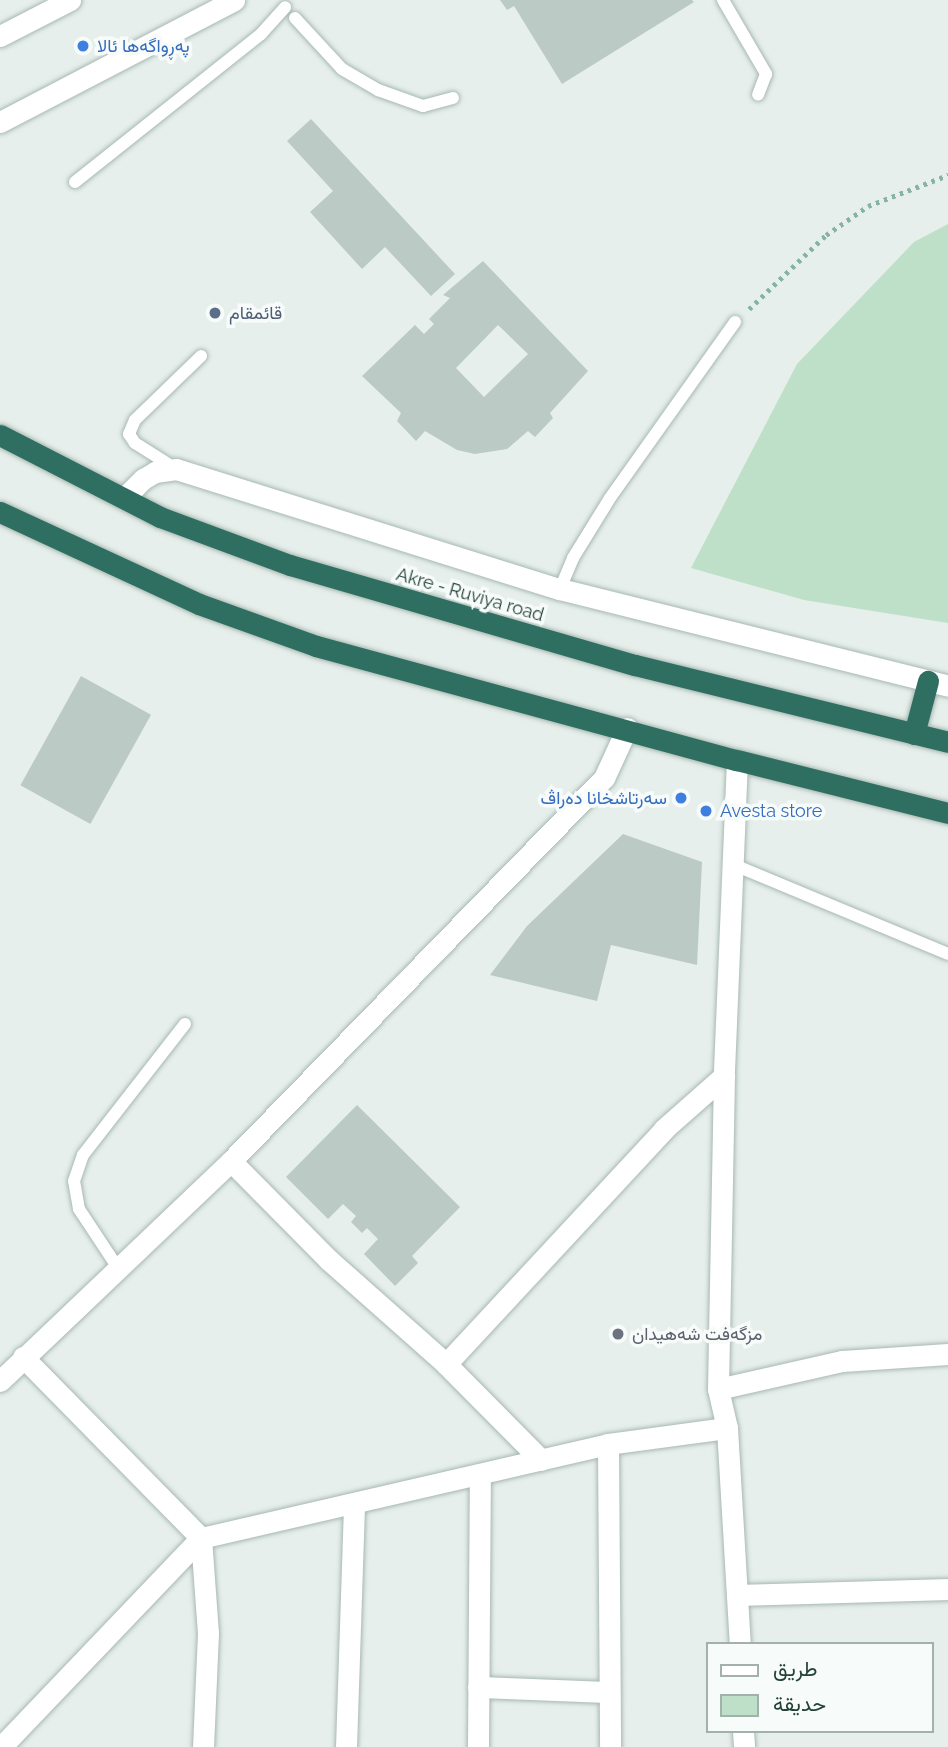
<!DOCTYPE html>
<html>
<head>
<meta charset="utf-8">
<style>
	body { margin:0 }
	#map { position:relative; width:948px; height:1747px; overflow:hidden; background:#e6efeb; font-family:Raleway,Vazirmatn,sans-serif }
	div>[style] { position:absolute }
	.green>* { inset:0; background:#bfe0c8 }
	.building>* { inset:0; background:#bbcac4; transform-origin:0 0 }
	.path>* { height:4.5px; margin-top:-2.25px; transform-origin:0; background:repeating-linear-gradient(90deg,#86b3a5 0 3.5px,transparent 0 8.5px) }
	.roads { filter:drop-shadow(0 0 2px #a8b8b2) drop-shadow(0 0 2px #a8b8b2) }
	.lane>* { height:12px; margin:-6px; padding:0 6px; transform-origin:6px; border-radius:6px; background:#fff }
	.street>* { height:21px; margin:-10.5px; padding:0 10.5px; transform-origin:10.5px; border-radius:10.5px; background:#fff }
	.secondary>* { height:21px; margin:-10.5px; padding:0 10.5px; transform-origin:10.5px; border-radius:10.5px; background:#fff }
	.highway>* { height:21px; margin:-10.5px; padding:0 10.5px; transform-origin:10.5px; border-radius:10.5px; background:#2f6f62 }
	.dots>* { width:19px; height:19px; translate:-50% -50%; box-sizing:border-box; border:4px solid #f7fbf9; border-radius:50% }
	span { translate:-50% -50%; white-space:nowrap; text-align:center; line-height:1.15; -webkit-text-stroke:7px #f7fbf9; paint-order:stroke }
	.shop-label { font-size:18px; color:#366cbe }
	.left { translate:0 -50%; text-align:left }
	.right { translate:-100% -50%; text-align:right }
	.service-label { font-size:18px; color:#4e5e75 }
	.street-label { font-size:18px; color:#24423a }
	.worship-label { font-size:18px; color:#5b616d }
	.legend { position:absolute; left:706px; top:1642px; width:228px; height:91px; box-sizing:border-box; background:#f7fbf9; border:2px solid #a3b1ad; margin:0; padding:9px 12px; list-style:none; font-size:21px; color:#24423a }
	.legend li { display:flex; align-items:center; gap:14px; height:35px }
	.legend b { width:35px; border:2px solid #a3b1ad }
</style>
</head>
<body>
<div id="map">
	<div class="green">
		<div style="clip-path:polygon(948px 224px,948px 623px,804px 600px,691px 568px,797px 364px,914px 242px)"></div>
	</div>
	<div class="building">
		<div style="clip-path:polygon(500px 0,692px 0,694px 2px,562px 84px,514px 6px,507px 10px)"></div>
		<div style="clip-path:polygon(311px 119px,455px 274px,431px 296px,385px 247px,362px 269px,310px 212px,333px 191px,287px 141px)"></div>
		<div style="clip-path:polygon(evenodd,483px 261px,588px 371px,550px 413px,553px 418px,535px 437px,528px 431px,507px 449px,475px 454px,457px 450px,425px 431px,416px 441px,397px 421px,401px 413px,362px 376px,415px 325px,424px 334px,434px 324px,429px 319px,450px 298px,443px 295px,483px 261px,498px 325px,528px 354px,484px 397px,456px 368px,498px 325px)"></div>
		<div style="left:81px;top:676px;width:80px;height:125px;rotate:29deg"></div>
		<div style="clip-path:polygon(623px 834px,702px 862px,697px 965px,611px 945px,597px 1001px,490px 975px,527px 926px)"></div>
		<div style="clip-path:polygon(357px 1105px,460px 1207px,412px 1256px,418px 1263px,395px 1286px,364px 1254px,378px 1239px,367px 1228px,362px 1233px,351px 1222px,356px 1216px,343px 1204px,328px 1219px,286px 1177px)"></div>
	</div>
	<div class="path">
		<div style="left:749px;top:309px;width:107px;rotate:-43.9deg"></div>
		<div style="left:826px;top:235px;width:51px;rotate:-34.6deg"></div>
		<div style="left:868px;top:206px;width:86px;rotate:-21.2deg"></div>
	</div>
	<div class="roads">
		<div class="lane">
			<div style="left:723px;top:0;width:86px;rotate:59.8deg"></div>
			<div style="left:766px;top:74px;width:22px;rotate:111deg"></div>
			<div style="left:295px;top:18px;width:69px;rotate:47.3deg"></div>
			<div style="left:342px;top:69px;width:42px;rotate:30.3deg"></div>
			<div style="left:378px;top:90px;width:48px;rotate:19.6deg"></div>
			<div style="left:423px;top:106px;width:31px;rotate:-15deg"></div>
			<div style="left:75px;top:182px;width:238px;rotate:-38.5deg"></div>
			<div style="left:261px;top:34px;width:36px;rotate:-48deg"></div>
			<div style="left:176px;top:469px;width:49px;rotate:-147.6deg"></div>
			<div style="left:135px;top:443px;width:11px;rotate:-124deg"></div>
			<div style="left:129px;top:434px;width:15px;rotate:-67deg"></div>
			<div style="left:135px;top:420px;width:92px;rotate:-44.1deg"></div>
			<div style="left:560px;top:589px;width:34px;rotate:-67deg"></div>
			<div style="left:573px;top:558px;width:70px;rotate:-58.3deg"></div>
			<div style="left:610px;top:498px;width:216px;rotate:-54.6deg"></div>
			<div style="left:732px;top:864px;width:234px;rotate:22.6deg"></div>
			<div style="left:118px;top:1268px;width:71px;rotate:-123.5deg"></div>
			<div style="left:79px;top:1209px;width:28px;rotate:-100deg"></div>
			<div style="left:74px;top:1181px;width:28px;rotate:-71deg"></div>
			<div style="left:83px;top:1155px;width:166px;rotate:-52.1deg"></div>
		</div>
		<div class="street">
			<div style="left:124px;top:498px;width:27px;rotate:-45deg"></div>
			<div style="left:143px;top:479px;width:14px;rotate:-30deg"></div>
			<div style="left:155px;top:472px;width:21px;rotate:-8deg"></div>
			<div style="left:176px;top:469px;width:402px;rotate:17.4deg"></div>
			<div style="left:560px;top:589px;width:400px;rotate:14deg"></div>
			<div style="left:737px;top:760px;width:316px;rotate:92.4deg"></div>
			<div style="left:724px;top:1076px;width:313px;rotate:91.1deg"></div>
			<div style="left:718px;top:1389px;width:40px;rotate:77deg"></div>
			<div style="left:727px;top:1428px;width:216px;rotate:86.6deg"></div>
			<div style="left:231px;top:1161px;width:139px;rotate:45.3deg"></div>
			<div style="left:329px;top:1260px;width:157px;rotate:41.6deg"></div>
			<div style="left:446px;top:1364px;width:135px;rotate:45.3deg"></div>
			<div style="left:23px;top:1357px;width:254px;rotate:45.5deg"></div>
			<div style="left:201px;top:1538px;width:95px;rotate:85.8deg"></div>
			<div style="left:208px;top:1633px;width:114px;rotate:92.5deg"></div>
			<div style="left:446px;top:1364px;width:321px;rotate:-47.1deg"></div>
			<div style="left:664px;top:1129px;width:80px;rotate:-41.5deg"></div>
			<div style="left:0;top:1381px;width:319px;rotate:-43.6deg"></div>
			<div style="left:231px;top:1161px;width:535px;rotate:-45.76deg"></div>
			<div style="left:604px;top:778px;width:55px;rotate:-65.3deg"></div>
			<div style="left:718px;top:1389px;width:127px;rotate:-12.7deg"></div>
			<div style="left:842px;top:1361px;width:106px;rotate:-3.8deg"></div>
			<div style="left:608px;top:1444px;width:303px;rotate:89.6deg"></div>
			<div style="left:738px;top:1595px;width:210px;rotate:-1.6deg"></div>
			<div style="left:478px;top:1687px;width:131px;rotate:2.2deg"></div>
			<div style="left:743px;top:1731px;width:16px;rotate:86deg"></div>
			<div style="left:1px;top:1747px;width:289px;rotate:-46.3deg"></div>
			<div style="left:201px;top:1538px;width:418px;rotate:-13deg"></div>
			<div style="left:608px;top:1444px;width:120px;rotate:-7.7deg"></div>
			<div style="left:346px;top:1747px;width:242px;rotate:-88.1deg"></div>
			<div style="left:478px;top:1747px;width:273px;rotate:-89.6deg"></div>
		</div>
		<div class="secondary">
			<div style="left:0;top:36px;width:79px;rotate:-27.2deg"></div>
			<div style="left:0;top:122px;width:264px;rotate:-27.5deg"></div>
		</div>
		<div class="highway">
			<div style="left:0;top:435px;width:180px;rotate:27.1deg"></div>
			<div style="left:160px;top:517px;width:139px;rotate:20.3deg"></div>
			<div style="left:290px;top:565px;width:359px;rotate:16.2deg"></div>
			<div style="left:635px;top:665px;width:322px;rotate:13.8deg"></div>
			<div style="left:0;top:512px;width:219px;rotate:24.8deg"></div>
			<div style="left:199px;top:604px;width:124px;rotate:19.7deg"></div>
			<div style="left:316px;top:646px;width:436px;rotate:15.2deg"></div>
			<div style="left:737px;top:760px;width:218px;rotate:14.1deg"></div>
			<div style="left:914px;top:734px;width:55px;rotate:-75.2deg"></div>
		</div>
	</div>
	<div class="dots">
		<div style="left:83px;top:46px;background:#3f7fe0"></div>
		<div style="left:215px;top:313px;background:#5c6f8a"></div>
		<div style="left:681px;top:798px;background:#3f7fe0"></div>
		<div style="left:706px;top:811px;background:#3f7fe0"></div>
		<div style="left:618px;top:1334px;background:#6b7280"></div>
	</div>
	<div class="shop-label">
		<span class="left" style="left:97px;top:46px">پەڕواگەها ئالا</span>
		<span class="right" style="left:667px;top:798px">سەرتاشخانا دەراڤ</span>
		<span class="left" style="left:720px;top:811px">Avesta store</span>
	</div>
	<div class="service-label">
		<span class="left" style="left:229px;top:313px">قائمقام</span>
	</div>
	<div class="street-label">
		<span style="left:470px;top:595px;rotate:16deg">Akre - Ruviya road</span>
	</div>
	<div class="worship-label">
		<span class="left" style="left:632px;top:1334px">مزگەفت شه‌هيدان</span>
	</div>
	<ul class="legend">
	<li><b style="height:9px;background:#fff"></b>طريق</li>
	<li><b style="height:19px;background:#bfe0c8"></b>حديقة</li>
	</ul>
</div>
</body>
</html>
